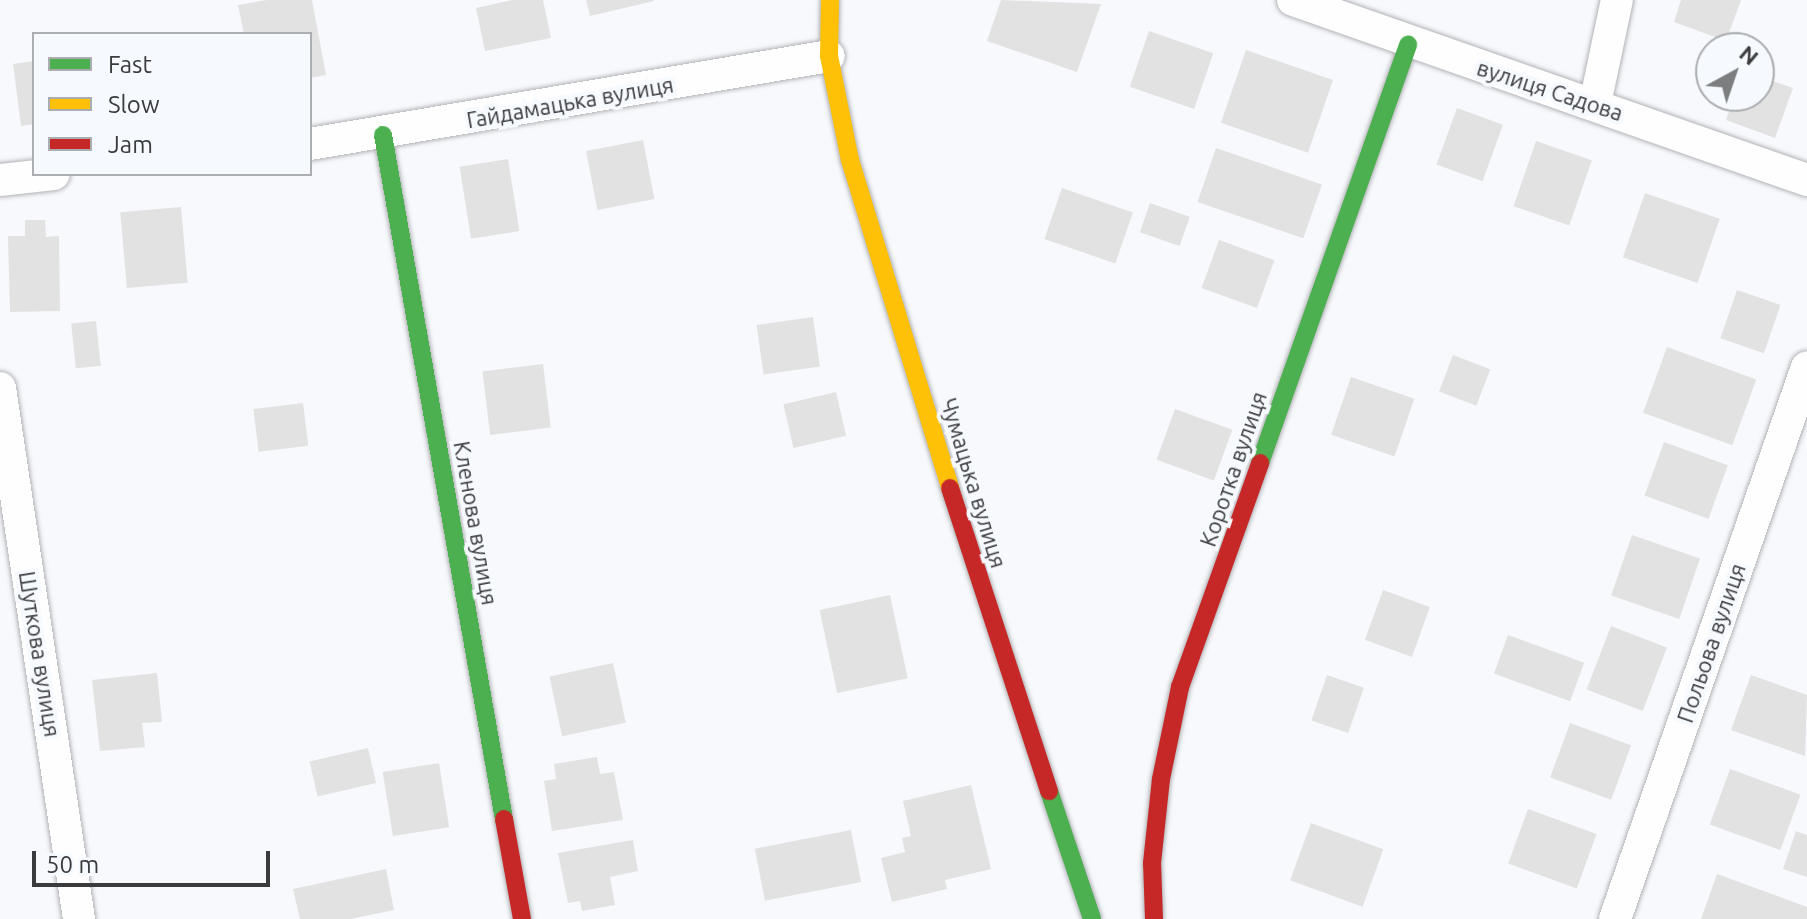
<!DOCTYPE html>
<html>
<head>
<meta charset="utf-8">
<style>
	body { margin:0 }
	#map { position:relative; width:1807px; height:919px; overflow:hidden; background:#f7f9fc; font-family:Ubuntu,sans-serif }
	div>[style] { position:absolute }
	.building>* { inset:0; background:#e2e2e3; transform-origin:0 0 }
	.roads { filter:drop-shadow(0 0 2px #b2b3b6) drop-shadow(0 0 2px #b2b3b6) }
	.street>* { height:32px; margin:-16px; padding:0 16px; transform-origin:16px; border-radius:16px; background:#fefeff }
	.fast>* { height:18px; margin:-9px; padding:0 9px; transform-origin:9px; border-radius:9px; background:#4caf50 }
	.slow>* { height:18px; margin:-9px; padding:0 9px; transform-origin:9px; border-radius:9px; background:#ffc107 }
	.jam>* { height:18px; margin:-9px; padding:0 9px; transform-origin:9px; border-radius:9px; background:#c62828 }
	span { translate:-50% -50%; white-space:nowrap; text-align:center; line-height:1.15; -webkit-text-stroke:8px #f6f9fd; paint-order:stroke }
	.street-label { font-size:22px; color:#3a3b3d }
	.legend { position:absolute; left:32px; top:32px; width:280px; height:144px; box-sizing:border-box; background:#f6f9fd; border:2px solid #abadb0; margin:0; padding:10px 14px; list-style:none; font-size:24px; color:#3a3b3d }
	.legend li { display:flex; align-items:center; gap:16px; height:40px }
	.legend b { width:40px; border:2px solid #abadb0 }
	.north { position:absolute; left:1695px; top:32px; width:80px; height:80px; box-sizing:border-box; background:#f6f9fd; border:2px solid #abadb0; border-radius:50%; rotate:40deg; font-size:22px; font-weight:700; line-height:32px; text-align:center; color:#3a3b3d }
	.north::after { content:''; display:block; margin:auto; width:28px; height:36px; background:#7c7e80; clip-path:polygon(50% 0,100% 100%,50% 72%,0 100%) }
	.scale { position:absolute; left:32px; top:851px; width:238px; height:36px; box-sizing:border-box; border:4px solid #3a3b3d; border-top:0; padding-left:10px; font-size:24px; line-height:28px; white-space:nowrap; color:#3a3b3d; -webkit-text-stroke:6px #f6f9fd; paint-order:stroke }
</style>
</head>
<body>
<div id="map">
	<div class="building">
		<div style="clip-path:polygon(267px 0,312px 0,326px 75px,310px 78px,310px 34px,244px 34px,238px 5px)"></div>
		<div style="clip-path:polygon(512px 0,543px 0,551px 38px,485px 51px,476px 8px)"></div>
		<div style="clip-path:polygon(586px 0,654px 0,654px 1px,590px 16px)"></div>
		<div style="clip-path:polygon(1001px 0,1101px 4px,1077px 72px,987px 41px)"></div>
		<div style="clip-path:polygon(1681px 0,1741px 0,1726px 41px,1674px 22px)"></div>
		<div style="left:1149px;top:31px;width:68px;height:59px;rotate:19deg"></div>
		<div style="left:1246px;top:50px;width:92px;height:77px;rotate:19deg"></div>
		<div style="clip-path:polygon(34px 61px,34px 124px,21px 126px,13px 64px)"></div>
		<div style="clip-path:polygon(1759px 76px,1793px 88px,1775px 138px,1726px 120px,1734px 96px,1759px 96px)"></div>
		<div style="left:1457px;top:108px;width:49px;height:60px;rotate:20deg"></div>
		<div style="left:643px;top:140px;width:60px;height:58px;rotate:79deg"></div>
		<div style="left:1536px;top:141px;width:59px;height:69px;rotate:19deg"></div>
		<div style="left:1216px;top:148px;width:112px;height:57px;rotate:19deg"></div>
		<div style="left:508px;top:159px;width:73px;height:49px;rotate:81deg"></div>
		<div style="left:1062px;top:188px;width:75px;height:54px;rotate:19deg"></div>
		<div style="left:1645px;top:193px;width:79px;height:68px;rotate:19deg"></div>
		<div style="left:1150px;top:203px;width:42px;height:31px;rotate:19deg"></div>
		<div style="left:181px;top:207px;width:76px;height:61px;rotate:85deg"></div>
		<div style="clip-path:polygon(25px 220px,45px 220px,46px 237px,59px 236px,60px 311px,10px 312px,8px 236px,25px 236px)"></div>
		<div style="left:1219px;top:240px;width:59px;height:51px;rotate:20deg"></div>
		<div style="left:1737px;top:290px;width:46px;height:51px;rotate:19deg"></div>
		<div style="left:813px;top:317px;width:50px;height:57px;rotate:82deg"></div>
		<div style="left:96px;top:321px;width:45px;height:25px;rotate:84deg"></div>
		<div style="left:1667px;top:347px;width:95px;height:70px;rotate:20deg"></div>
		<div style="left:1453px;top:355px;width:40px;height:39px;rotate:21deg"></div>
		<div style="left:543px;top:364px;width:64px;height:61px;rotate:83deg"></div>
		<div style="left:1351px;top:377px;width:67px;height:61px;rotate:19deg"></div>
		<div style="left:836px;top:392px;width:45px;height:54px;rotate:77deg"></div>
		<div style="left:303px;top:403px;width:43px;height:50px;rotate:83deg"></div>
		<div style="left:1175px;top:409px;width:61px;height:54px;rotate:20deg"></div>
		<div style="left:1664px;top:442px;width:68px;height:57px;rotate:20deg"></div>
		<div style="left:1632px;top:535px;width:72px;height:64px;rotate:19deg"></div>
		<div style="left:1383px;top:590px;width:50px;height:53px;rotate:20deg"></div>
		<div style="left:890px;top:595px;width:85px;height:72px;rotate:78deg"></div>
		<div style="left:1611px;top:626px;width:60px;height:68px;rotate:21deg"></div>
		<div style="left:1508px;top:635px;width:81px;height:41px;rotate:20deg"></div>
		<div style="left:613px;top:663px;width:61px;height:65px;rotate:78deg"></div>
		<div style="clip-path:polygon(157px 673px,162px 722px,142px 723px,145px 747px,100px 751px,92px 680px)"></div>
		<div style="left:1327px;top:675px;width:39px;height:48px;rotate:19deg"></div>
		<div style="clip-path:polygon(1751px 675px,1807px 695px,1805px 756px,1731px 730px)"></div>
		<div style="left:1570px;top:723px;width:65px;height:58px;rotate:20deg"></div>
		<div style="left:368px;top:748px;width:36px;height:60px;rotate:77deg"></div>
		<div style="clip-path:polygon(597px 757px,600px 774px,614px 772px,623px 820px,552px 831px,544px 781px,556px 779px,554px 764px)"></div>
		<div style="left:439px;top:763px;width:65px;height:57px;rotate:81deg"></div>
		<div style="left:1730px;top:769px;width:75px;height:59px;rotate:20deg"></div>
		<div style="clip-path:polygon(971px 785px,991px 869px,945px 880px,947px 889px,892px 902px,881px 858px,905px 852px,902px 838px,911px 836px,903px 801px)"></div>
		<div style="left:1528px;top:809px;width:73px;height:58px;rotate:20deg"></div>
		<div style="left:1311px;top:823px;width:77px;height:61px;rotate:20deg"></div>
		<div style="left:851px;top:830px;width:53px;height:98px;rotate:79deg"></div>
		<div style="clip-path:polygon(1796px 831px,1807px 835px,1807px 877px,1783px 869px)"></div>
		<div style="clip-path:polygon(633px 840px,638px 871px,610px 877px,615px 905px,582px 911px,580px 901px,568px 903px,558px 853px)"></div>
		<div style="clip-path:polygon(386px 869px,394px 910px,351px 919px,300px 919px,293px 889px)"></div>
		<div style="clip-path:polygon(1717px 874px,1807px 907px,1807px 919px,1701px 919px)"></div>
	</div>
	<div class="roads">
		<div class="street">
			<div style="left:1293px;top:0;width:545px;rotate:19.3deg"></div>
			<div style="left:1595px;top:104px;width:106px;rotate:-78.1deg"></div>
			<div style="left:310px;top:144px;width:526px;rotate:-9.62deg"></div>
			<div style="left:0;top:180px;width:54px;rotate:-6.3deg"></div>
			<div style="left:0;top:388px;width:537px;rotate:81.54deg"></div>
			<div style="left:1615px;top:919px;width:584px;rotate:-70.82deg"></div>
		</div>
		<div class="fast">
			<div style="left:383px;top:135px;width:695px;rotate:79.97deg"></div>
			<div style="left:1260px;top:463px;width:444px;rotate:-70.5deg"></div>
			<div style="left:1049px;top:791px;width:135px;rotate:71.4deg"></div>
		</div>
		<div class="slow">
			<div style="left:830px;top:0;width:56px;rotate:91deg"></div>
			<div style="left:829px;top:56px;width:106px;rotate:78.6deg"></div>
			<div style="left:850px;top:160px;width:343px;rotate:73deg"></div>
		</div>
		<div class="jam">
			<div style="left:950px;top:488px;width:319px;rotate:71.9deg"></div>
			<div style="left:504px;top:819px;width:102px;rotate:79.8deg"></div>
			<div style="left:1154px;top:919px;width:56px;rotate:-92deg"></div>
			<div style="left:1152px;top:863px;width:84px;rotate:-83.9deg"></div>
			<div style="left:1161px;top:779px;width:94px;rotate:-78.3deg"></div>
			<div style="left:1180px;top:687px;width:238px;rotate:-70.3deg"></div>
		</div>
	</div>
	<div class="street-label">
		<span style="left:1550px;top:90px;rotate:18deg">вулиця Садова</span>
		<span style="left:570px;top:102px;rotate:-10deg">Гайдамацька вулиця</span>
		<span style="left:1233px;top:469px;rotate:-71deg">Коротка вулиця</span>
		<span style="left:974px;top:483px;rotate:73deg">Чумацька вулиця</span>
		<span style="left:476px;top:523px;rotate:80deg">Кленова вулиця</span>
		<span style="left:1711px;top:643px;rotate:-71deg">Польова вулиця</span>
		<span style="left:40px;top:654px;rotate:81deg">Шуткова вулиця</span>
	</div>
	<ul class="legend">
	<li><b style="height:10px;background:#4caf50"></b>Fast</li>
	<li><b style="height:10px;background:#ffc107"></b>Slow</li>
	<li><b style="height:10px;background:#c62828"></b>Jam</li>
	</ul>
	<div class="north">N</div>
	<div class="scale">50 m</div>
</div>
</body>
</html>
